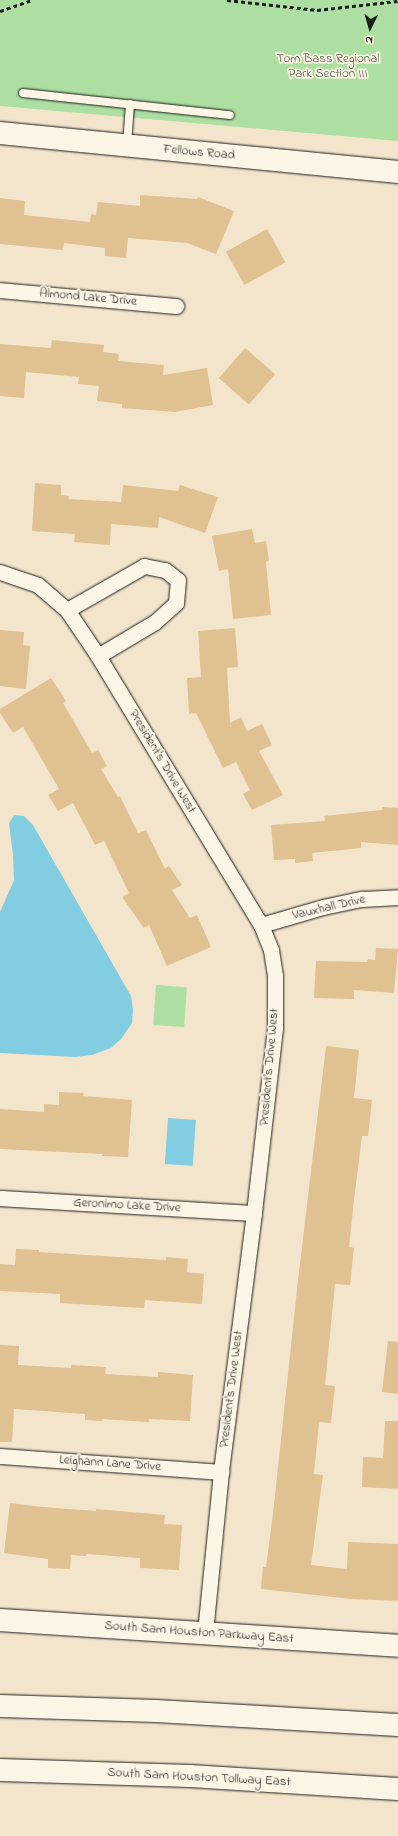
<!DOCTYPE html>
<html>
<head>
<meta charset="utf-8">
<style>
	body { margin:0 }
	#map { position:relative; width:398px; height:1836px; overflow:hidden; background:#f3e5cc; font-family:"Indie Flower",sans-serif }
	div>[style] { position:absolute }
	.green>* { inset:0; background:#acdfa1; transform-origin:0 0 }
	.water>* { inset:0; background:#83cde3; transform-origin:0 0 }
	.building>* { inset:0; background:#dfc192; transform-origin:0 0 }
	.path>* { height:2.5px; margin-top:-1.25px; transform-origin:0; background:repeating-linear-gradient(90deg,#1c1c1c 0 4px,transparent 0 7px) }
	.roads { filter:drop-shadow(0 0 1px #1c1c1c) drop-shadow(0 0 1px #1c1c1c) }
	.lane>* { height:8px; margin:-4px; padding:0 4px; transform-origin:4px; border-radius:4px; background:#fcf5e5 }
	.street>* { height:15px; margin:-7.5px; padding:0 7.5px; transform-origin:7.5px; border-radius:7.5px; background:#fcf5e5 }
	.secondary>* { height:22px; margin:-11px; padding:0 11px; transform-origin:11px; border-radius:11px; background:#fcf5e5 }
	.highway>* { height:22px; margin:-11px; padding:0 11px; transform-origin:11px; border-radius:11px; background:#fcf5e5 }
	span { translate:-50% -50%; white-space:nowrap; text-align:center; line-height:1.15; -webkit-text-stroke:3.5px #fcf5e5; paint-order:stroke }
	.park-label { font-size:13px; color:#475644 }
	.street-label { font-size:13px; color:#1c1c1c }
	.north { position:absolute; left:350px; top:8px; width:40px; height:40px; -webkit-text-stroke:3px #fcf5e5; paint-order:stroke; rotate:185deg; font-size:11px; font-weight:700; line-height:16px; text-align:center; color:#1c1c1c }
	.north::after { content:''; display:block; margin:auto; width:14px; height:18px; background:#1c1c1c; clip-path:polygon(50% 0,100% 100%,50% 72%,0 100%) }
</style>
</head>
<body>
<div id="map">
	<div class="green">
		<div style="clip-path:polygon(0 0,398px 0,398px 141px,0 106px)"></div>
		<div style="left:156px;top:985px;width:31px;height:40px;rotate:4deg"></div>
	</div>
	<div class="water">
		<div style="clip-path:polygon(14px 815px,24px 816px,33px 825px,131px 996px,133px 1010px,132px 1023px,121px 1039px,111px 1048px,92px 1055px,75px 1057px,0 1053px,0 912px,14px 880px,13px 855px,9px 823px)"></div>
		<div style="left:168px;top:1118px;width:28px;height:46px;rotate:4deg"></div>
	</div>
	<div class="building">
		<div style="clip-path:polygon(140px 195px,197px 199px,198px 197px,234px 211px,216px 254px,187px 243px,128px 238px,126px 258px,105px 256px,105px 248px,64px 243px,63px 250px,0 244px,0 198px,25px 201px,24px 215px,90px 222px,91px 214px,96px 215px,98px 202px,140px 206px)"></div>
		<div style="left:267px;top:229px;width:38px;height:47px;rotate:61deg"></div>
		<div style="clip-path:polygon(52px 340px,104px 345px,103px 352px,119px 354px,118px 361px,164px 365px,163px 375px,207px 368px,213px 405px,175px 412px,122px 408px,122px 404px,97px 401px,99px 386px,78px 384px,79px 377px,26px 372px,24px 398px,0 396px,0 344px,51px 348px)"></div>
		<div style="left:245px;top:348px;width:40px;height:40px;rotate:41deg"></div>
		<div style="clip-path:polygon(35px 483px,61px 485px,61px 495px,69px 496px,69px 499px,121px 502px,123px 485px,178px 491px,180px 485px,218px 497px,205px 533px,159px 517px,158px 528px,111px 524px,110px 545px,74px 542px,75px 534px,32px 531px)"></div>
		<div style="clip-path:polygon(252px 529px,255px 543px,266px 541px,269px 561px,266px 562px,271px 615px,233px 619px,228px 569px,219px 571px,212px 536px)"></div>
		<div style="clip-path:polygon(235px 628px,238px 667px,227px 668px,230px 723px,241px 717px,247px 731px,262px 724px,272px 745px,259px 751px,283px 795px,252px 810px,243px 794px,250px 790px,236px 762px,223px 768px,196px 713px,189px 714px,187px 678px,201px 677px,198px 631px)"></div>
		<div style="clip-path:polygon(0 630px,24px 632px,23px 645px,30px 646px,26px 689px,0 686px)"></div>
		<div style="clip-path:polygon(51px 678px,66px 701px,63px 703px,92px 753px,98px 750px,107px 766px,101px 769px,118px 797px,120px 796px,138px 833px,146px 830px,165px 869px,169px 866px,182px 885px,172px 890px,190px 918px,197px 915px,211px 947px,167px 966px,149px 925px,144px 928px,122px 897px,129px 893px,104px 841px,95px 845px,73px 803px,58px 811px,48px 795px,59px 789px,23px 727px,13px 733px,0 713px,0 709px)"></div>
		<div style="clip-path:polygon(382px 807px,398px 808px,398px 845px,361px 842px,361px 848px,312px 853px,313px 861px,295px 863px,295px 859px,274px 860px,271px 825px,325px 821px,324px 816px,382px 810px)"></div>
		<div style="clip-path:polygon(376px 948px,398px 949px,394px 993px,354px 990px,354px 999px,314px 998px,316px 961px,367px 962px,368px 959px,375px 960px)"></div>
		<div style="clip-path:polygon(326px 1046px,359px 1050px,354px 1098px,372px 1100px,368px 1136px,362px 1136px,354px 1200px,349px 1247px,354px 1248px,350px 1285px,335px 1284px,325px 1385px,335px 1386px,331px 1423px,319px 1422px,314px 1474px,323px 1475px,311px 1565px,347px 1569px,348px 1542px,398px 1544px,398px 1601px,351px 1599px,261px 1589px,263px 1567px,266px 1567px,273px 1514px,298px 1280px)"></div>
		<div style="clip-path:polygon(59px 1092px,84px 1093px,83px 1096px,132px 1100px,128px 1157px,102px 1156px,102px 1154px,0 1149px,0 1109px,44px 1112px,44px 1104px,59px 1105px)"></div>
		<div style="clip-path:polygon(16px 1249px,39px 1250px,39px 1252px,166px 1260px,166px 1257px,188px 1259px,187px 1272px,204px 1274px,202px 1304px,145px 1300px,144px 1308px,108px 1306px,60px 1303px,60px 1294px,0 1291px,0 1264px,15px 1265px)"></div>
		<div style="clip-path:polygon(388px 1341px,398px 1342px,398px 1394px,382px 1392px)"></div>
		<div style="clip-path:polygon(0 1345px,19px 1346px,18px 1365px,71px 1368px,71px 1365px,106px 1367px,105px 1374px,158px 1377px,158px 1372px,193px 1375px,190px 1421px,149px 1419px,149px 1422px,102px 1419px,102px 1421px,85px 1420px,85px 1414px,14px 1409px,12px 1442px,0 1442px)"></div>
		<div style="clip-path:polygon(385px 1421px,398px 1421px,398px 1489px,362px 1487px,363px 1457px,383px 1458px)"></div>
		<div style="clip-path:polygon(10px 1503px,43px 1507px,96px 1511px,96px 1509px,165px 1515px,164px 1524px,182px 1525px,179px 1570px,140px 1568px,140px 1558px,86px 1554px,86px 1556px,71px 1555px,70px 1569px,48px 1568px,48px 1559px,4px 1553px)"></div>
	</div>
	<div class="path">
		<div style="left:227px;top:0;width:91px;rotate:6.3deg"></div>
		<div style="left:317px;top:10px;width:81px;rotate:-6.3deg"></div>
		<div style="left:0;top:11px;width:34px;rotate:-19deg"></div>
	</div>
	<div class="roads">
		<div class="lane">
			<div style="left:23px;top:93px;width:208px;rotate:6.1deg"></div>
			<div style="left:127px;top:145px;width:41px;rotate:-85.8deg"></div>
		</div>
		<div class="street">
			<div style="left:0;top:290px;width:177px;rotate:5.2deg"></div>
			<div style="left:0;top:572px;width:40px;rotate:18.9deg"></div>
			<div style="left:38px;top:585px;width:38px;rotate:41deg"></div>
			<div style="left:67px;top:610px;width:55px;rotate:56deg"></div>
			<div style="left:98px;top:656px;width:315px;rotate:58.8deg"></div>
			<div style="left:261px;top:925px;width:27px;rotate:68deg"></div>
			<div style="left:271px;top:950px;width:26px;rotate:81deg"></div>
			<div style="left:275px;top:976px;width:52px;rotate:90deg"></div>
			<div style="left:275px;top:1028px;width:186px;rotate:96.5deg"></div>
			<div style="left:254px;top:1213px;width:261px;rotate:97.3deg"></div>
			<div style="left:221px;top:1472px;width:162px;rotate:95.7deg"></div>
			<div style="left:67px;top:610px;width:89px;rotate:-29.7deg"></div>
			<div style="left:144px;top:566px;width:21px;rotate:11deg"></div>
			<div style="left:165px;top:570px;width:16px;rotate:38deg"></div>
			<div style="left:178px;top:580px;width:23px;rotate:95deg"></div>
			<div style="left:176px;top:603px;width:28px;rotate:138deg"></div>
			<div style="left:155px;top:622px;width:66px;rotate:149.2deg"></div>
			<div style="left:261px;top:925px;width:65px;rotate:-16.2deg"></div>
			<div style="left:323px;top:907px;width:40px;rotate:-12deg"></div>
			<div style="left:362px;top:899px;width:36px;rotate:-3deg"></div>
			<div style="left:0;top:1198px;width:254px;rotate:3.4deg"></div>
			<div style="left:0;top:1456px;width:222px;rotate:4.1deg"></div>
		</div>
		<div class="secondary">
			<div style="left:0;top:133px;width:400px;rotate:5.6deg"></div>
			<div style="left:0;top:1620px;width:399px;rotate:3.7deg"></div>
		</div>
		<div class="highway">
			<div style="left:0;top:1706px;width:156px;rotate:1.8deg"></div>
			<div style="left:156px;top:1711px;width:242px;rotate:3.3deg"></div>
			<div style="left:0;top:1770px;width:190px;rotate:1.8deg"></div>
			<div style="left:190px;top:1776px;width:208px;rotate:3.6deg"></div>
		</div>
	</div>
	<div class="park-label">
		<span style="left:328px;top:67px">Tom Bass Regional<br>Park Section III</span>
	</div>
	<div class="street-label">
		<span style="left:199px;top:153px;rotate:5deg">Fellows Road</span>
		<span style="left:88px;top:298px;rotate:5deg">Almond Lake Drive</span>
		<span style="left:162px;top:762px;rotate:59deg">President's Drive West</span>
		<span style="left:329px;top:908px;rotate:-13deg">Vauxhall Drive</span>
		<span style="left:270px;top:1067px;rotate:-85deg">President's Drive West</span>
		<span style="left:127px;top:1206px;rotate:3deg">Geronimo Lake Drive</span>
		<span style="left:232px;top:1389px;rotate:-83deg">President's Drive West</span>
		<span style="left:110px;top:1464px;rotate:4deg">Leighann Lane Drive</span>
		<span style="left:199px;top:1633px;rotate:4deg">South Sam Houston Parkway East</span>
		<span style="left:199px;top:1778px;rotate:3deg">South Sam Houston Tollway East</span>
	</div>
	<div class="north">N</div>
</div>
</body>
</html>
